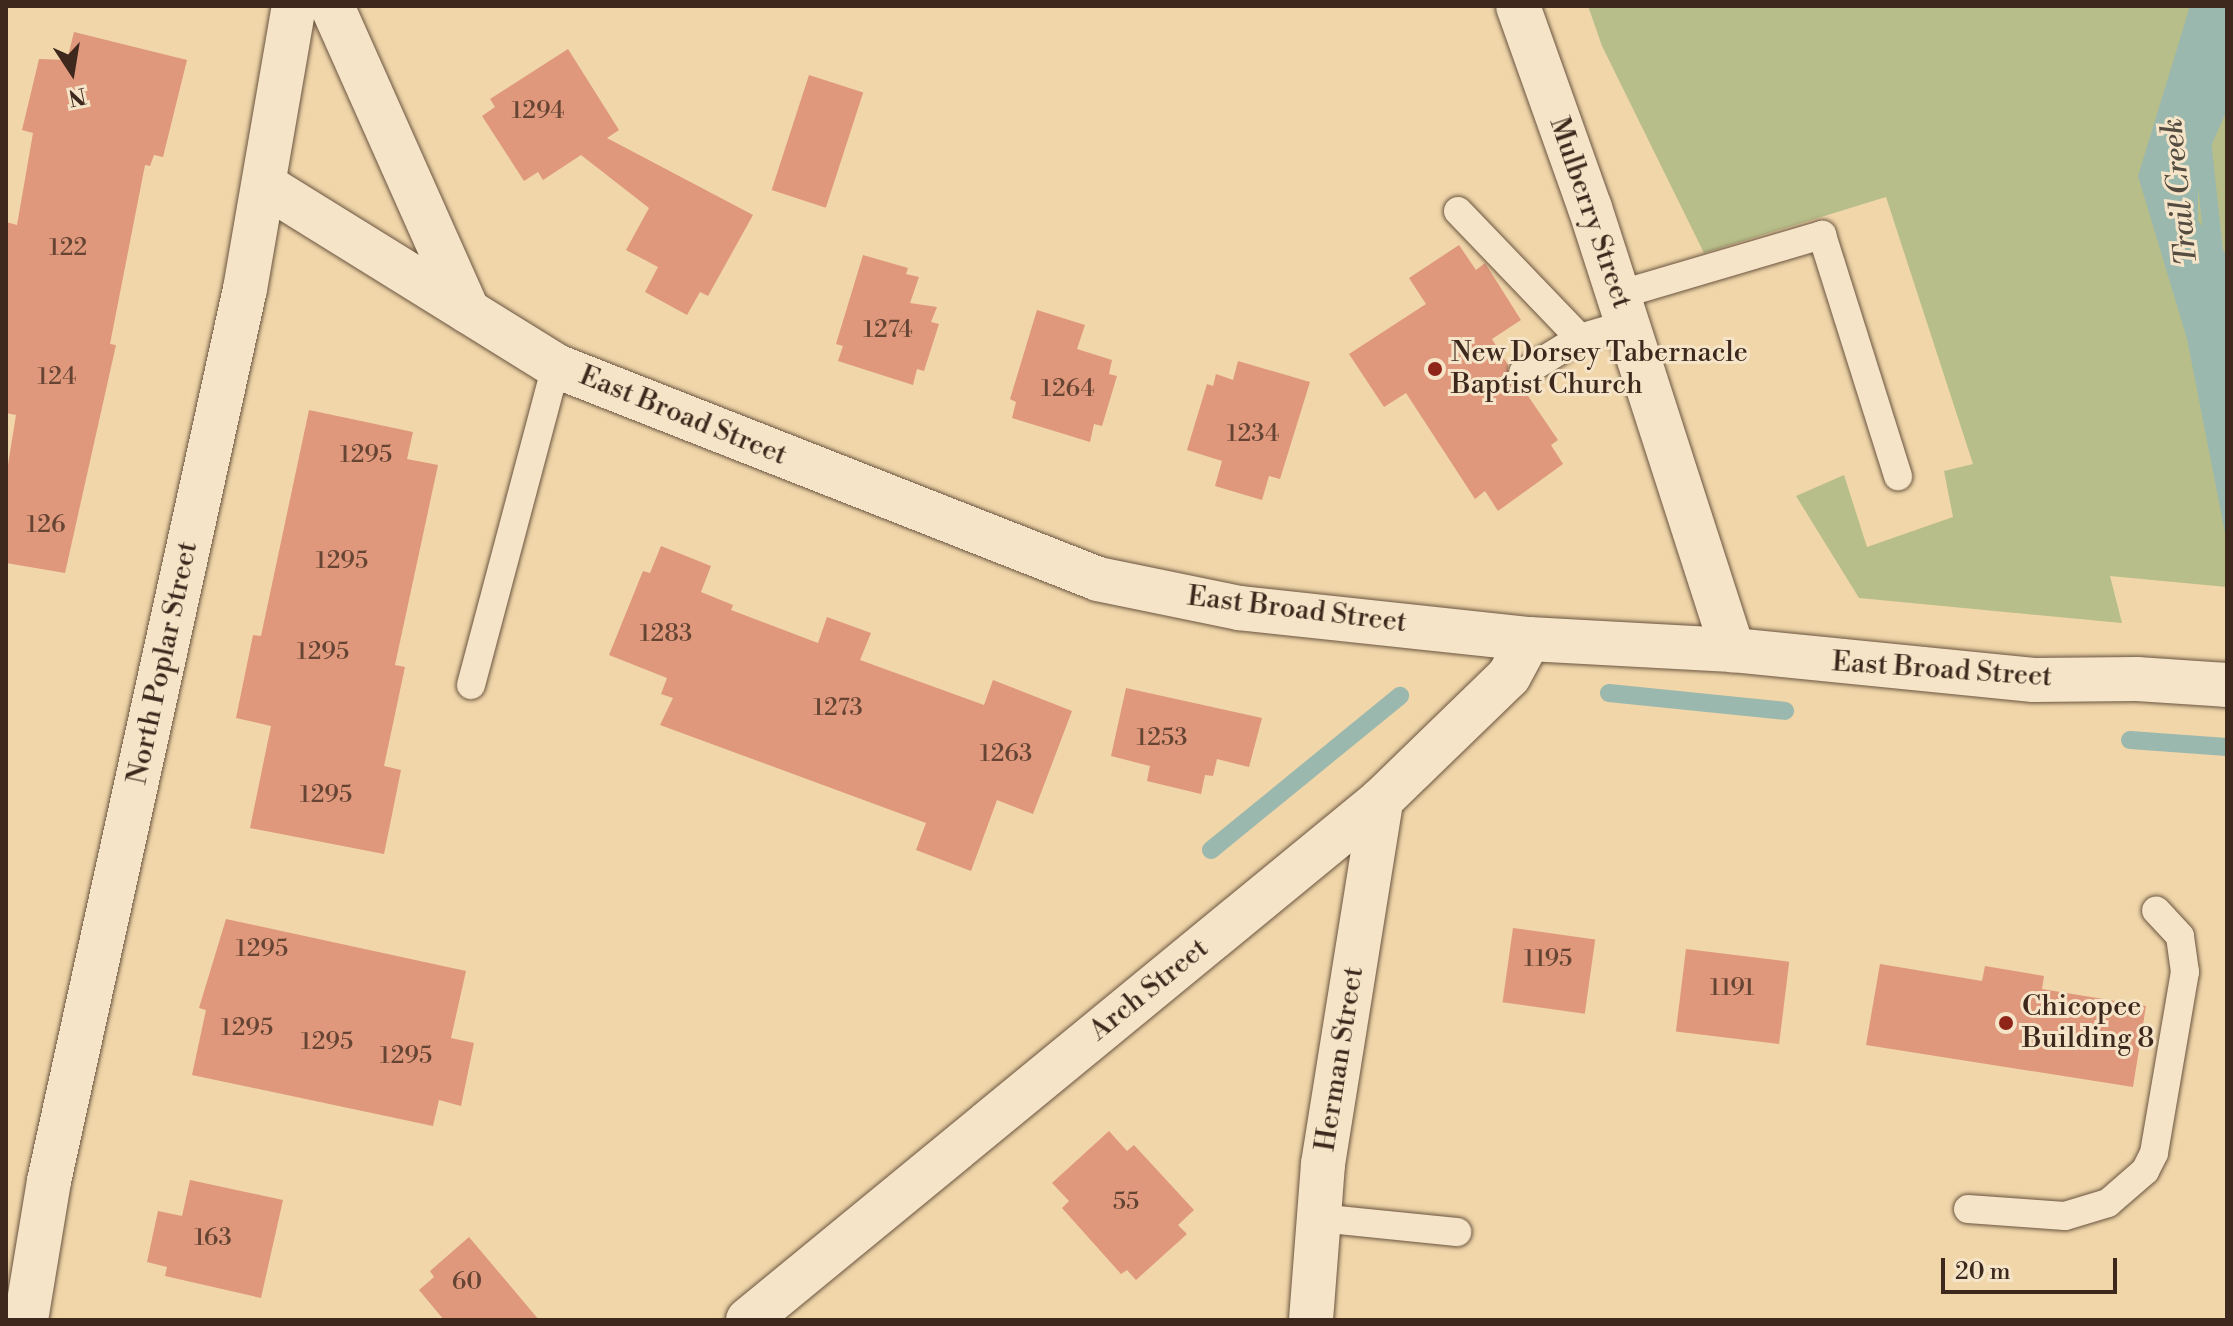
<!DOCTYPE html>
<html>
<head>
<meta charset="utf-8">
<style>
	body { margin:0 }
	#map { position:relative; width:2233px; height:1326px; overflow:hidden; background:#f0d6a9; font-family:"Libre Bodoni",serif }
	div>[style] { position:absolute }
	.green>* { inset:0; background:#b8be89 }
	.water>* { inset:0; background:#9bb8ae }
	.stream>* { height:18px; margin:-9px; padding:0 9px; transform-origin:9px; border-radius:9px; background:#9bb8ae }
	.building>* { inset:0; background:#df987b; transform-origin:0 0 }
	.roads { filter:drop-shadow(0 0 2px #6a5440) drop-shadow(0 0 2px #6a5440) }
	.lane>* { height:28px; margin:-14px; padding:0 14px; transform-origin:14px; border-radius:14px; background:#f5e4c7 }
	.street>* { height:44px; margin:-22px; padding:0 22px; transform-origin:22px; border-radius:22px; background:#f5e4c7 }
	.secondary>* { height:44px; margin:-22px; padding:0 22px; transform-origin:22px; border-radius:22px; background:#f5e4c7 }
	.dots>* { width:22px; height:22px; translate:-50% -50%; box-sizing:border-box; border:4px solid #f5e4c7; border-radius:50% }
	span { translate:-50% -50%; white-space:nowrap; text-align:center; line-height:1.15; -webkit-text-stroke:6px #f5e4c7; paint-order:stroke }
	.number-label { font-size:24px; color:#664434 }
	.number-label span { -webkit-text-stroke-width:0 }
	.street-label { font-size:28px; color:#3e281d }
	.poi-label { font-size:28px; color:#3e281d }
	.left { translate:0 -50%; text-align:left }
	.water-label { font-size:30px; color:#554c41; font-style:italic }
	.frame { position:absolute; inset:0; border:8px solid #3e281d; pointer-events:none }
	.north { position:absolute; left:32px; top:32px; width:80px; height:80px; -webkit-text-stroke:6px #f5e4c7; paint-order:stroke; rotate:168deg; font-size:22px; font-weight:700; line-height:32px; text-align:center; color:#3e281d }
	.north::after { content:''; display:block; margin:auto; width:28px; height:36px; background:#3e281d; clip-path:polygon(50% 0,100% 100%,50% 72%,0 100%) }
	.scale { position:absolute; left:1941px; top:1258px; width:176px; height:36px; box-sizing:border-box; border:4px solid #3e281d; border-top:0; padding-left:10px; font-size:24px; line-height:28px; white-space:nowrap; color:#3e281d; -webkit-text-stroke:6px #f5e4c7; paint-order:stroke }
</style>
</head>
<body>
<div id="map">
	<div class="green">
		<div style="clip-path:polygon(1588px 6px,2227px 6px,2227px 587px,2110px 576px,2122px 623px,1859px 598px,1796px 496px,1844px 475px,1867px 547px,1953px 517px,1944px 471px,1973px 464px,1886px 197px,1704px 253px,1602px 46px)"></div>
	</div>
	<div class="water">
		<div style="clip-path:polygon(2190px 6px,2227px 6px,2227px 110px,2198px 176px,2198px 221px,2227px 255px,2227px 543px,2187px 339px,2138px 176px)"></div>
	</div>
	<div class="stream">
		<div style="left:2202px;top:139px;width:122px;rotate:83.9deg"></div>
		<div style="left:1609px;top:693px;width:177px;rotate:5.8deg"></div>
		<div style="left:2130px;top:740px;width:97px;rotate:4.1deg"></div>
		<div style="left:1211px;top:850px;width:244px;rotate:-39.2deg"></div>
	</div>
	<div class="building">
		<div style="clip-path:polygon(74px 32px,187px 60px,163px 157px,154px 155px,150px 166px,145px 165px,110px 344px,116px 345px,65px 573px,6px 563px,6px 477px,16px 415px,6px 413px,6px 222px,17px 225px,33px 133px,22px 130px,39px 59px,67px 60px)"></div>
		<div style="clip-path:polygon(568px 49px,619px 130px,607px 138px,753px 215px,708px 296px,700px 292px,687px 315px,645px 292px,658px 267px,626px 250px,649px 208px,581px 155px,543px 180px,538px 172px,524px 181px,482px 116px,495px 107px,490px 99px)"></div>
		<div style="left:809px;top:75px;width:57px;height:121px;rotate:18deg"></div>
		<div style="clip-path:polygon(1459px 245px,1476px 270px,1485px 263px,1521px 320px,1492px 339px,1508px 365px,1508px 381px,1524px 390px,1558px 440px,1551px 445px,1563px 464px,1498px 511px,1485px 491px,1475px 499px,1406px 393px,1384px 407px,1349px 354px,1426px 304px,1409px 278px)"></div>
		<div style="clip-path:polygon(863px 255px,908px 268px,906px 274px,919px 277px,910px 303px,937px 307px,931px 322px,939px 324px,924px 371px,917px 369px,913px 385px,838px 361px,843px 346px,836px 344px)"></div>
		<div style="clip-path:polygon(1037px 310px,1085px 325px,1077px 349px,1112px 360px,1109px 374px,1117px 376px,1102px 426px,1094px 424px,1090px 442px,1012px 418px,1016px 402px,1010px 399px)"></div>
		<div style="clip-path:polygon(1238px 361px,1310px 382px,1280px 479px,1269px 476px,1262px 500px,1215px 486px,1222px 461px,1187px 450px,1207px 384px,1213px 386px,1216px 374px,1233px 380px)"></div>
		<div style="clip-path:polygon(309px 410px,413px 432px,407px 459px,438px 465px,395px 665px,405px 667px,384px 766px,401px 770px,384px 854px,250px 828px,271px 726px,236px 718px,253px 635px,261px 636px)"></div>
		<div style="clip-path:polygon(661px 546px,711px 566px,701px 592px,733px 605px,731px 610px,818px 643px,827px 617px,871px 633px,860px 660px,984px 705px,993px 680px,1072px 711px,1033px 814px,997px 800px,971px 871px,916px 850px,926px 823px,660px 725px,673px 698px,661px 694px,667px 678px,609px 655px,643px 571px,650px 573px)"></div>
		<div style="clip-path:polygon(1126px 688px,1262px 718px,1249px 767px,1217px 759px,1213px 776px,1205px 775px,1201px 794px,1147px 781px,1150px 766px,1111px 756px)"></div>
		<div style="clip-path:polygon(226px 919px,466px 971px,451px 1038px,474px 1043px,461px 1106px,439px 1100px,433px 1126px,192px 1075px,206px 1010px,199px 1008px)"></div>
		<div style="left:1513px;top:928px;width:83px;height:75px;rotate:8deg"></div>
		<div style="left:1686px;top:949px;width:104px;height:83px;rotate:7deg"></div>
		<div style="clip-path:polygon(1880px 964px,1982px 981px,1985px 966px,2044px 976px,2042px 989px,2146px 1006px,2133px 1087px,1866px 1045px)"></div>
		<div style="clip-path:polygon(1109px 1131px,1127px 1151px,1134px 1145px,1194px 1210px,1178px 1225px,1187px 1234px,1136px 1280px,1127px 1270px,1121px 1274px,1062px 1208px,1069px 1201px,1052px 1183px)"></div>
		<div style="clip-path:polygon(190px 1180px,283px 1200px,261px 1298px,165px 1276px,167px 1267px,147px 1262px,158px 1211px,182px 1216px)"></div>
		<div style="clip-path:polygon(469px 1237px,539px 1320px,444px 1320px,419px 1290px,434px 1277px,430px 1271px)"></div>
	</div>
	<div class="roads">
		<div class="lane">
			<div style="left:1458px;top:211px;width:176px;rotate:46.2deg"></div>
			<div style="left:1618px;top:295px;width:213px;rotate:-16.4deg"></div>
			<div style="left:1822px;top:235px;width:253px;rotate:72.5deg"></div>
			<div style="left:1523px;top:373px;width:67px;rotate:-31.6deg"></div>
			<div style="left:1580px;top:338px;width:50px;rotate:-16.3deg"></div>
			<div style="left:471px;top:685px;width:330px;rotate:-75.1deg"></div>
			<div style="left:1968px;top:1209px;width:97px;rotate:4.1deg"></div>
			<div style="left:2065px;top:1216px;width:45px;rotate:-16.8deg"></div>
			<div style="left:2108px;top:1203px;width:49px;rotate:-40.9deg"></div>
			<div style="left:2145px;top:1171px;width:20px;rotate:-63deg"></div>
			<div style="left:2154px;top:1153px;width:184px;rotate:-80.3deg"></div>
			<div style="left:2185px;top:972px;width:36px;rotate:-98deg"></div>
			<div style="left:2180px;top:936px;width:35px;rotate:-133deg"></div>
			<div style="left:1319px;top:1218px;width:139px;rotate:5.8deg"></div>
		</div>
		<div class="street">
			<div style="left:332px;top:6px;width:334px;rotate:66deg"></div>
			<div style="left:1518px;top:6px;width:214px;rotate:70.4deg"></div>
			<div style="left:1590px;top:208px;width:465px;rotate:72.1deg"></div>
			<div style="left:26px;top:1320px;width:141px;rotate:-80.6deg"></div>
			<div style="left:49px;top:1181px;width:913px;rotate:-77.61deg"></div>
			<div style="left:245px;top:289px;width:287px;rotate:-80.2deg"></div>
			<div style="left:748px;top:1320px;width:819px;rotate:-39.4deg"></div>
			<div style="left:1381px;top:800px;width:178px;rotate:-44.1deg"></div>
			<div style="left:1509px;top:676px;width:42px;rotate:-61.6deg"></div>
			<div style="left:1311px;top:1320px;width:156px;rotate:-85.6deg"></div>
			<div style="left:1323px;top:1164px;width:369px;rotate:-80.9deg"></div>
		</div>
		<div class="secondary">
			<div style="left:266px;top:186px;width:341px;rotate:31.8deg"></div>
			<div style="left:556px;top:366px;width:582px;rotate:21.45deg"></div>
			<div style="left:1098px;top:579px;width:144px;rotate:11.6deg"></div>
			<div style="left:1239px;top:608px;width:292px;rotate:6.1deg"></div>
			<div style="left:1529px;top:639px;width:204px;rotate:3.1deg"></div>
			<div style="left:1733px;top:650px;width:302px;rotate:5.7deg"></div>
			<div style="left:2034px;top:680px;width:103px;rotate:-0.6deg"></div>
			<div style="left:2137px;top:679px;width:90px;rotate:3.8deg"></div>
		</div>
	</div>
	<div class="dots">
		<div style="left:1435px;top:369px;background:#8f2418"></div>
		<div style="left:2006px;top:1023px;background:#8f2418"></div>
	</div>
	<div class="number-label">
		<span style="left:538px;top:112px">1294</span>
		<span style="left:68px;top:249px">122</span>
		<span style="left:888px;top:331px">1274</span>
		<span style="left:57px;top:378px">124</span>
		<span style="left:1068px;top:390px">1264</span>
		<span style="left:1253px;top:435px">1234</span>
		<span style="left:366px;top:456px">1295</span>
		<span style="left:46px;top:526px">126</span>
		<span style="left:342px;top:562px">1295</span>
		<span style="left:666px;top:635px">1283</span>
		<span style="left:323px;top:653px">1295</span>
		<span style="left:838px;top:709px">1273</span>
		<span style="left:1162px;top:739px">1253</span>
		<span style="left:1006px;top:755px">1263</span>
		<span style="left:326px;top:796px">1295</span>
		<span style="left:262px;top:950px">1295</span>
		<span style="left:1548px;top:960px">1195</span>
		<span style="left:1732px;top:989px">1191</span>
		<span style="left:247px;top:1029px">1295</span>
		<span style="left:327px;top:1043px">1295</span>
		<span style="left:406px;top:1057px">1295</span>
		<span style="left:1126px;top:1203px">55</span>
		<span style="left:213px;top:1239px">163</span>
		<span style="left:467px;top:1283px">60</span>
	</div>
	<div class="street-label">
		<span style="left:1590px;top:213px;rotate:71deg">Mulberry Street</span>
		<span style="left:683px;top:416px;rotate:22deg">East Broad Street</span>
		<span style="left:1297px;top:610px;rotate:7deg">East Broad Street</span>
		<span style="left:163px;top:663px;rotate:-78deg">North Poplar Street</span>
		<span style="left:1942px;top:670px;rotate:4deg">East Broad Street</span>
		<span style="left:1149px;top:990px;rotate:-39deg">Arch Street</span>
		<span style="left:1340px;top:1059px;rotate:-81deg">Herman Street</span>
	</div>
	<div class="poi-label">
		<span class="left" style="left:1451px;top:369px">New Dorsey Tabernacle<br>Baptist Church</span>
		<span class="left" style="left:2022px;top:1023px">Chicopee<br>Building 8</span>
	</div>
	<div class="water-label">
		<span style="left:2180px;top:192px;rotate:-96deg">Trail Creek</span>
	</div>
	<div class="frame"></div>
	<div class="north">N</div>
	<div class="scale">20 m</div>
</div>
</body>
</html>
